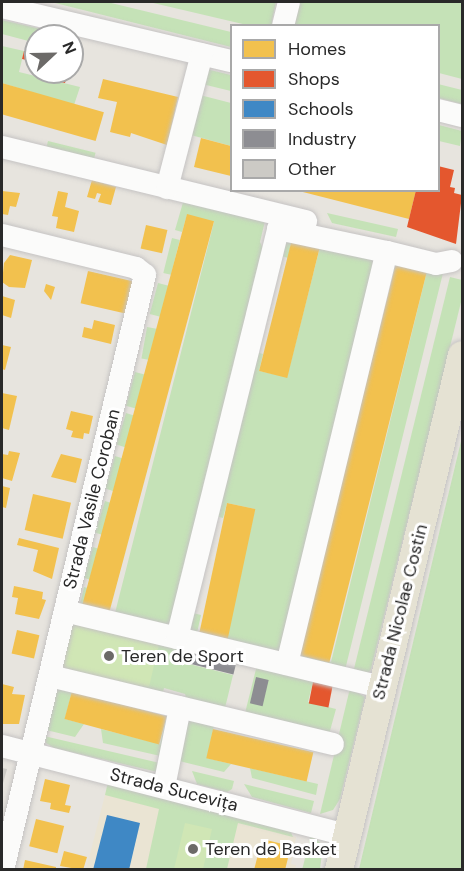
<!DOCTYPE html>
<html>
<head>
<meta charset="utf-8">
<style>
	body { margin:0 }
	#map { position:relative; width:464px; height:871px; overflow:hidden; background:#e7e4de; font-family:"DM Sans",sans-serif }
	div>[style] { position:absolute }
	.education>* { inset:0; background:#eae4d3 }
	.green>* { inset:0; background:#c5e2b7; transform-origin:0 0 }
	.pitch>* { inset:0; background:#d0e6b5 }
	.homes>* { inset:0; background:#f2c14e; transform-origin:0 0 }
	.shops>* { inset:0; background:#e4572e; transform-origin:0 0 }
	.schools>* { inset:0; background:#3f88c5 }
	.industry>* { inset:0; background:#8d8d92; transform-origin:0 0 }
	.building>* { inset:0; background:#cccac5 }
	.roads { filter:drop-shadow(0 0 2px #c5c3c3) drop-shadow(0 0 2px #c5c3c3) }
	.minor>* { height:22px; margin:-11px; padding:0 11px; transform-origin:11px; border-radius:11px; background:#fbfbfa }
	.major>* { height:28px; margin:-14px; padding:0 14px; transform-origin:14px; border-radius:14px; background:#e5e2d3 }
	.dots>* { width:16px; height:16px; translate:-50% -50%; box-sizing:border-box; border:3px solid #fff; border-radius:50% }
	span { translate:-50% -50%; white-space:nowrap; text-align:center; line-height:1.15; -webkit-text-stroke:6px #fff; paint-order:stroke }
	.street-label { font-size:18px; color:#292929 }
	.poi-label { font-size:18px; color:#292929 }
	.left { translate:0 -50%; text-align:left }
	.frame { position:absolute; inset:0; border:3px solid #292929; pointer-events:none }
	.legend { position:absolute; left:230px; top:24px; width:210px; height:168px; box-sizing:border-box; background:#fff; border:2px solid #a9a9a9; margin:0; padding:8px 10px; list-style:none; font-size:18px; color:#292929 }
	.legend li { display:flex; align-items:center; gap:12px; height:30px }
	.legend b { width:30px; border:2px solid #a9a9a9 }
	.north { position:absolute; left:24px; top:24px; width:60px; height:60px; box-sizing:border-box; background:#fff; border:2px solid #a9a9a9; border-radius:50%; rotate:68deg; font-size:16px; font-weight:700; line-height:24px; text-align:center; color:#292929 }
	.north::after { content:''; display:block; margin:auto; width:21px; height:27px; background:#6c6a68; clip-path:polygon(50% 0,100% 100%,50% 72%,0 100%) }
</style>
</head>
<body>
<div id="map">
	<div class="education">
		<div style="clip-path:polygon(106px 791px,296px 837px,291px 864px,296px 865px,295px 869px,86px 870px)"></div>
	</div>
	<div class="green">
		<div style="clip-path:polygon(51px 2px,107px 2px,231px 32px,231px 47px)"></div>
		<div style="clip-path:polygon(149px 2px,276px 2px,272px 21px,275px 25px,247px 25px)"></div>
		<div style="clip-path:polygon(299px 2px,462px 2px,462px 79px,439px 73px,438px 26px,294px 26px)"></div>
		<div style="clip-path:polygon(2px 20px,63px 34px,62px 36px,36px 36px,36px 43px,2px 34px)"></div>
		<div style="clip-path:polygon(2px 46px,24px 51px,19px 72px,80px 87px,74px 105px,2px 83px)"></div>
		<div style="clip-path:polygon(206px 69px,231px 75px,231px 91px,202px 84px)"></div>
		<div style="clip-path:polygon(438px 84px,462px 90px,462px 104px,439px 98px)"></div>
		<div style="clip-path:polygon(200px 95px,231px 103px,231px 146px,191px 135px)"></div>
		<div style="clip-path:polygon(439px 125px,462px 131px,460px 146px,439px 141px)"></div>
		<div style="left:48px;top:141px;width:49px;height:13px;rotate:14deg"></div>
		<div style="clip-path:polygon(184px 199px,265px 221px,260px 242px,267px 257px,171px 627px,79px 609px,84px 587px,92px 589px,88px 607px,115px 613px,214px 222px,187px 215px,182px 232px,175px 230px)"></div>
		<div style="clip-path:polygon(327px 213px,398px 229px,396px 237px,332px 223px)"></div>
		<div style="clip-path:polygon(290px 234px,374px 257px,379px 263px,287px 645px,277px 655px,188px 634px,185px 629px,189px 612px,201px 615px,197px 633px,226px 639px,255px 509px,227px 503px,223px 518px,212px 515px,253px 351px,263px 354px,259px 371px,287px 377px,320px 247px,292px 239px,288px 258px,275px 254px,281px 238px)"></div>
		<div style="left:172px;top:238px;width:8px;height:36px;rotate:14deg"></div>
		<div style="clip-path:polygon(394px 259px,443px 273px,344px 674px,303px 661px,295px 647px,303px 639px,300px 655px,331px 662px,427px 271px,396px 263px,390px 285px,386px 281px)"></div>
		<div style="clip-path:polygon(450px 277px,462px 280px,462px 298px,371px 669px,368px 674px,352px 677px)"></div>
		<div style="left:158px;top:283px;width:11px;height:32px;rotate:15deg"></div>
		<div style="left:147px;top:327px;width:11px;height:32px;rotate:10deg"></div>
		<div style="left:135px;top:372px;width:11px;height:35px;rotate:15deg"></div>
		<div style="left:126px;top:413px;width:10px;height:33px;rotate:17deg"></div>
		<div style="clip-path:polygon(462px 437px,462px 869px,359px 869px)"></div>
		<div style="left:115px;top:456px;width:10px;height:34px;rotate:17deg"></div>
		<div style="left:105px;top:501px;width:9px;height:33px;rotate:18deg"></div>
		<div style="left:93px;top:547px;width:9px;height:32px;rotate:18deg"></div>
		<div style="clip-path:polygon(159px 644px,181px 645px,177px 661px,233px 675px,225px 708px,245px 713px,257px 665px,313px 682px,308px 702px,336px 709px,328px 738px,187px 701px,185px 694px,164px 688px,161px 700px,65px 673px)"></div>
		<div style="clip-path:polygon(54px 687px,72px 691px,65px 719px,84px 724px,75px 737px,42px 729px)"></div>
		<div style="clip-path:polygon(350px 688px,365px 697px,340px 799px,333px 810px,320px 814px)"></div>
		<div style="clip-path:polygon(185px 714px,215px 721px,207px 758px,231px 764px,224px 772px,175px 760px)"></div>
		<div style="clip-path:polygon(167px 716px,165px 757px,103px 743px,101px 729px,160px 744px)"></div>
		<div style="clip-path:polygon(44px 736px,164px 764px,162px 773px,54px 748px,46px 743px)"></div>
		<div style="clip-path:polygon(250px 768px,318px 784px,316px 795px,252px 778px)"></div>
		<div style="clip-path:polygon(192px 771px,234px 781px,232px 789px,227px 792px,197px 784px)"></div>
		<div style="clip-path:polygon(108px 782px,287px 823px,293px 837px,238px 823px,227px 869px,146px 869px,159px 809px,105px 795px)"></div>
		<div style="clip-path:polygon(244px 784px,314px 801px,311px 813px,252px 797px)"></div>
		<div style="clip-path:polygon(311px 835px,323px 845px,320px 869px,302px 870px)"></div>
	</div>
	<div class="pitch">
		<div style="clip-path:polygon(73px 624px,159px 644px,149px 687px,65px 673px,60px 667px)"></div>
		<div style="clip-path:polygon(185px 823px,212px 829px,203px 869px,174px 869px)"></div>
	</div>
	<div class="homes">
		<div style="clip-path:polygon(103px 79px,178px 97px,167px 145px,131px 133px,130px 137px,110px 132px,117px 102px,98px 98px)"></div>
		<div style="left:2px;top:83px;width:106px;height:30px;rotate:16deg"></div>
		<div style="clip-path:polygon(201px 138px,231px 146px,231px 176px,194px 167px)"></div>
		<div style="clip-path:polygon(92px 180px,116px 187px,111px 205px,98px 202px,101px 194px,97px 193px,95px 199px,87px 197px)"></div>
		<div style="clip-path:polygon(295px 190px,416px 190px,409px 219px)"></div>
		<div style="clip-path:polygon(2px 191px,20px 193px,16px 207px,10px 206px,8px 215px,2px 214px)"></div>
		<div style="clip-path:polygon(58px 191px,68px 193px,65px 207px,79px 211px,74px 232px,56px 228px,58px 217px,52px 216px)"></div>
		<div style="left:187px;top:214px;width:28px;height:405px;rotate:15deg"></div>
		<div style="left:146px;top:225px;width:22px;height:24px;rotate:13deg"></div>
		<div style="left:292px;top:239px;width:29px;height:136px;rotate:14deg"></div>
		<div style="clip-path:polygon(10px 255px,32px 260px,25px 288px,9px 287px,2px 282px,4px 263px)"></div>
		<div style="left:396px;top:263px;width:32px;height:404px;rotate:14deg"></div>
		<div style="left:88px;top:271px;width:46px;height:33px;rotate:13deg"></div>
		<div style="clip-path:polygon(46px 284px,55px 287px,51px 300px,44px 291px)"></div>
		<div style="clip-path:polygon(2px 296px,15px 300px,11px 318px,2px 315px)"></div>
		<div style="clip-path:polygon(94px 320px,115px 325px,111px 344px,82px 337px,84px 327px,92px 329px)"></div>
		<div style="clip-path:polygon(2px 345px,11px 347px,5px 370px,2px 369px)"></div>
		<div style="clip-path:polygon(2px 393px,17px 396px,9px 430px,2px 428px)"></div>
		<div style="clip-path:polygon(71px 411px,93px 416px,89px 434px,84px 433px,83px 439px,71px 437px,73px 431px,66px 429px)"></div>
		<div style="clip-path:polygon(9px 451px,20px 453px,12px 481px,2px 478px,2px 454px,8px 455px)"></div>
		<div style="clip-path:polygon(61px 454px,82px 459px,76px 483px,51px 477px)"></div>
		<div style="clip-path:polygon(2px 486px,10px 488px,6px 508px,2px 507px)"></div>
		<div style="left:33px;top:494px;width:39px;height:37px;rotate:13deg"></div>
		<div style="left:227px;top:503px;width:29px;height:133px;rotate:12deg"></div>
		<div style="clip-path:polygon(19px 538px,59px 548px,52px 579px,33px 571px,38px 550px,17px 545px)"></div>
		<div style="clip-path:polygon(14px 586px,43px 592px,42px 599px,46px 600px,39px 619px,15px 614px,18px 598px,12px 597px)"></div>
		<div style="left:17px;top:630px;width:23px;height:24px;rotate:13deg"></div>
		<div style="clip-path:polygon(2px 684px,14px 687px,12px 694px,25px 695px,19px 724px,2px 724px)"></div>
		<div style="left:72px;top:691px;width:98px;height:29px;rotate:15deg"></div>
		<div style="left:213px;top:729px;width:103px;height:30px;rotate:13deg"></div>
		<div style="clip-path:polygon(45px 779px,70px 785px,65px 805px,71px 806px,69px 813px,50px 809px,51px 803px,40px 801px)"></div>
		<div style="left:36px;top:819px;width:29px;height:28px;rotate:14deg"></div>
		<div style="clip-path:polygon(262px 839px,291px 846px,285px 870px,254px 870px)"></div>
		<div style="clip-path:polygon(64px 851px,87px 857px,83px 870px,60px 866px)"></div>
		<div style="clip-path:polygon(25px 860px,56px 867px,56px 870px,23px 870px)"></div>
	</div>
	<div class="shops">
		<div style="clip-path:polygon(24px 51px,36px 54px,36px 62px,22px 59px)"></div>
		<div style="clip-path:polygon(41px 72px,68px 72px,65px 83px,40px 77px)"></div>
		<div style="clip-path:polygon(438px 166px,454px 170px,450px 187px,455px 188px,454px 193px,462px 195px,456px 244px,407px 227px,416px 190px,438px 190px)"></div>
		<div style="left:313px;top:682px;width:20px;height:22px;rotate:11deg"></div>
	</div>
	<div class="schools">
		<div style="clip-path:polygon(107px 815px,140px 823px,129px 870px,93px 870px)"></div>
	</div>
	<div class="industry">
		<div style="left:181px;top:645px;width:58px;height:16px;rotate:14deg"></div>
		<div style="left:256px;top:677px;width:13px;height:27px;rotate:13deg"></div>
	</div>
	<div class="building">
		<div style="clip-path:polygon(2px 768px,7px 769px,2px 787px)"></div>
	</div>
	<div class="roads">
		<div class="minor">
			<div style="left:2px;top:7px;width:235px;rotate:13.3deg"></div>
			<div style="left:283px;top:26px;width:25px;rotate:-76deg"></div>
			<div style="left:438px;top:110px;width:25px;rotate:14deg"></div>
			<div style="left:2px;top:147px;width:313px;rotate:13.7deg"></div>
			<div style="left:167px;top:188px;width:138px;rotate:-75.4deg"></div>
			<div style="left:2px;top:235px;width:138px;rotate:13.8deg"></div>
			<div style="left:136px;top:268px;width:11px;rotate:38deg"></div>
			<div style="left:145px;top:275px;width:612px;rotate:103.42deg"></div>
			<div style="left:65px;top:611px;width:325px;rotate:13.5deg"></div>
			<div style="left:177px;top:638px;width:421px;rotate:-76.1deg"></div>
			<div style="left:278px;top:229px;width:111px;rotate:11.9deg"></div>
			<div style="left:287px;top:664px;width:424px;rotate:-76.4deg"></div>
			<div style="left:387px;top:252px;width:50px;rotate:13.8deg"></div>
			<div style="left:436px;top:264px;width:16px;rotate:-11deg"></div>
			<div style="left:50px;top:676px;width:291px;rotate:13.5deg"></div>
			<div style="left:2px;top:746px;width:356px;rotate:14.5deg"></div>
			<div style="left:164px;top:787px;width:81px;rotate:-78.6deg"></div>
		</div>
		<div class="major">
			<div style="left:339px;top:870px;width:529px;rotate:-76.57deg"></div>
		</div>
	</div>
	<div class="dots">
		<div style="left:109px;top:656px;background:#6c6a68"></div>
		<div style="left:193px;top:849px;background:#6c6a68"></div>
	</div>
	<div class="street-label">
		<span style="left:92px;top:499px;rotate:-76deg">Strada Vasile Coroban</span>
		<span style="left:400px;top:612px;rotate:-76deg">Strada Nicolae Costin</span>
		<span style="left:174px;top:790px;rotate:14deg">Strada Sucevița</span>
	</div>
	<div class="poi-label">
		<span class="left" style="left:121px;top:656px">Teren de Sport</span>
		<span class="left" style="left:205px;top:849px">Teren de Basket</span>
	</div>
	<div class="frame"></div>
	<ul class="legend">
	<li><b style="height:16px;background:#f2c14e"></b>Homes</li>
	<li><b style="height:16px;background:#e4572e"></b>Shops</li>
	<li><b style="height:16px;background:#3f88c5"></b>Schools</li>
	<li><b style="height:16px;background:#8d8d92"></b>Industry</li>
	<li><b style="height:16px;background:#cccac5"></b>Other</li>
	</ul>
	<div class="north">N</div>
</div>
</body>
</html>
